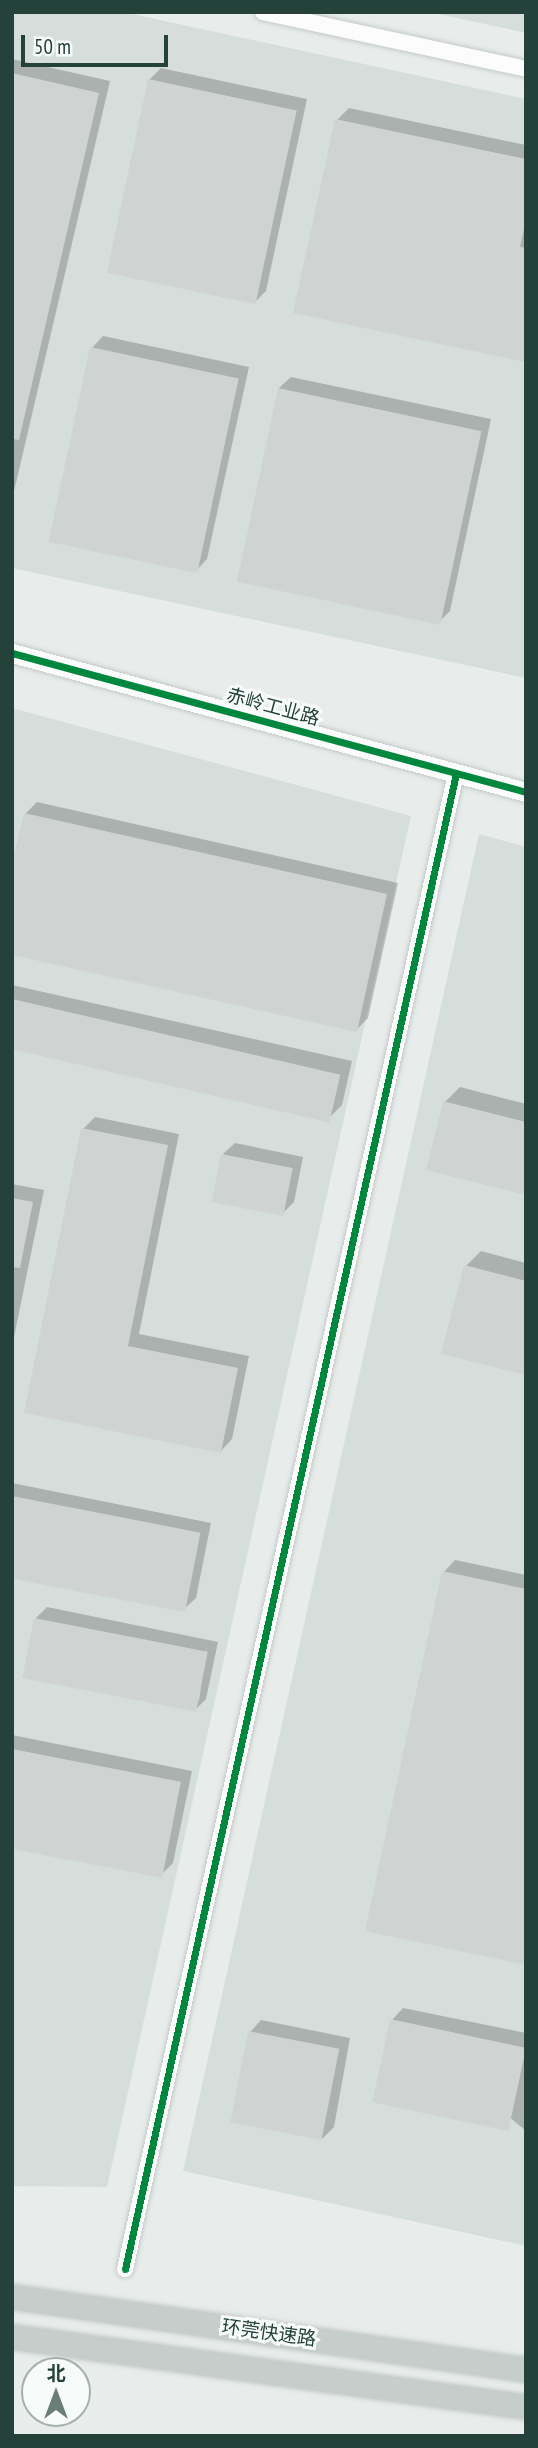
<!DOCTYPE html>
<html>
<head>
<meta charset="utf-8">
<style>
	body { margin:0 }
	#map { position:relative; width:538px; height:2448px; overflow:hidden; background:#e8edeb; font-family:"PT Sans Narrow","Noto Sans SC",sans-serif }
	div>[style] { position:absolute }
	.built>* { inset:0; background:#d6dedb }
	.shadow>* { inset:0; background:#0003 }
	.building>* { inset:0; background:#cfd4d2; transform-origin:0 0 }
	.roads { filter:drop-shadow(0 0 2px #c5cac8) drop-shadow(0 0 2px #c5cac8) }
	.minor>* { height:16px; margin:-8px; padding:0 8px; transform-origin:8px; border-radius:8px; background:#fcfcfc }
	.tertiary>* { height:19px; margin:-9.5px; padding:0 9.5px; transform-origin:9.5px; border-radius:9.5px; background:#fcfcfc }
	.trunk>* { height:24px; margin:-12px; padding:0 12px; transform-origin:12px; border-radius:12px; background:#c6cecc }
	.cycleway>* { height:7px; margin:-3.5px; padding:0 3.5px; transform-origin:3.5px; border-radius:3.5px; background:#00873e }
	span { translate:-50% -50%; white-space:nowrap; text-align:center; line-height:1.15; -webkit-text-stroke:6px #f7fbf9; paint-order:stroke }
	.street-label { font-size:19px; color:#24423a }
	.frame { position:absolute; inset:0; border:14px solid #24423a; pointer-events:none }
	.north { position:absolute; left:21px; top:2357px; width:70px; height:70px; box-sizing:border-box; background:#f7fbf9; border:2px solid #a3b1ad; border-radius:50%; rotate:0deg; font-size:19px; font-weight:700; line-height:28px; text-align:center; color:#24423a }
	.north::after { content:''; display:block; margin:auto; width:24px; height:32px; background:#697e78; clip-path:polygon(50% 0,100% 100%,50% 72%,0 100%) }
	.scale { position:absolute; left:21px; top:35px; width:147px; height:32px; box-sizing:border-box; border:4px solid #24423a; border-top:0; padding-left:9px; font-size:21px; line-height:24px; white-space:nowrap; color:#24423a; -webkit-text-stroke:5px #f7fbf9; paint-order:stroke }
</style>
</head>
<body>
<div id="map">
	<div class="built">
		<div style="clip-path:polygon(12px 12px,123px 12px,526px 99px,526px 678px,12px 568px)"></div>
		<div style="clip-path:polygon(429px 12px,526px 12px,526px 33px)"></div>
		<div style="clip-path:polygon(12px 708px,411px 816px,107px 2187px,12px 2186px)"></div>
		<div style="clip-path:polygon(479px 834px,526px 847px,526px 2246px,183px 2171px)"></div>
	</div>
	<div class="shadow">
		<div style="clip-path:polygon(12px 59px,110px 81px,12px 500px)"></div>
		<div style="clip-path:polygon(161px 68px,307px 99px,266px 291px,254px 303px,149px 80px)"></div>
		<div style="clip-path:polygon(349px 108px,526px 145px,526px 361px,337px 120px)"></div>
		<div style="clip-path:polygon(103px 336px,249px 367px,207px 559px,196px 571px,92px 348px)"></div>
		<div style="clip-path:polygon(291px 377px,491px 419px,450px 611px,438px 623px,279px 388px)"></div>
		<div style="clip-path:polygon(37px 802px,398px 883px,368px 1018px,356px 1030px,25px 814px)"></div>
		<div style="clip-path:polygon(12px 985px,352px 1061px,342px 1105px,330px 1117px,12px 1046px)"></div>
		<div style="clip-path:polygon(460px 1087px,526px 1104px,526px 1193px,445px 1102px)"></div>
		<div style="clip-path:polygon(95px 1117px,179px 1134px,139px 1334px,249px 1356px,232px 1439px,221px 1451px,26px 1412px,83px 1129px)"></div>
		<div style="clip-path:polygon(235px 1143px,303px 1157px,294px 1202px,282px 1214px,223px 1154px)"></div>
		<div style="clip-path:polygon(12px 1184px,44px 1190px,12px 1347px)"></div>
		<div style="clip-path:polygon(481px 1251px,526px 1263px,526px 1373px,466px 1266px)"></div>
		<div style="clip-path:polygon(12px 1483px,211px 1523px,196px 1598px,184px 1609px,12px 1575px)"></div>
		<div style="clip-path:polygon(455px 1560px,526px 1575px,526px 1963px,444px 1572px)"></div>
		<div style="clip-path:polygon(evenodd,47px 1607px,218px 1642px,206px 1699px,194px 1711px,35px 1619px,47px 1607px,207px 1644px,199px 1700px,196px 1700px,207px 1644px)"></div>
		<div style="clip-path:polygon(12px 1735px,192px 1771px,173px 1863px,161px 1875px,12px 1845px)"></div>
		<div style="clip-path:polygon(403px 2008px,526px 2033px,526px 2131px,392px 2020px)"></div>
		<div style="clip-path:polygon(261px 2020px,350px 2038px,334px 2127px,322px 2139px,250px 2032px)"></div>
	</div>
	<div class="building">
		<div style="clip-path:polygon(12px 73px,99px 93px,19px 440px,12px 439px)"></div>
		<div style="left:148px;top:79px;width:152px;height:198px;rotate:12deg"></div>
		<div style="clip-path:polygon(335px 119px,526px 159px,526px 220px,520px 247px,526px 248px,526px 362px,293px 313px)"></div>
		<div style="left:90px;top:347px;width:152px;height:199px;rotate:12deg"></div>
		<div style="left:278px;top:388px;width:208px;height:198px;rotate:12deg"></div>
		<div style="clip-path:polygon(24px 813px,387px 894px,357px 1032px,12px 955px,12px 864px)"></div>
		<div style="left:12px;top:999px;width:337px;height:49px;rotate:13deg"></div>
		<div style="clip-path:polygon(443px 1101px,526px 1122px,526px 1195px,426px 1170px)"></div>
		<div style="clip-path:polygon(81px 1128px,168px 1145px,128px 1346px,238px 1368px,221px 1453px,24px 1413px)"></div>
		<div style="left:221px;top:1154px;width:73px;height:49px;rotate:11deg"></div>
		<div style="clip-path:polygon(12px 1198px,33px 1202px,20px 1268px,12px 1267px)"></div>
		<div style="clip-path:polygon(464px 1265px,526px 1281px,526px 1375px,441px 1354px)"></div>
		<div style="left:12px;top:1496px;width:192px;height:81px;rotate:11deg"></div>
		<div style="clip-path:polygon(442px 1571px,526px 1589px,526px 1965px,365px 1931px)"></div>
		<div style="left:34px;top:1618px;width:177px;height:61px;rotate:11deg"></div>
		<div style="left:12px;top:1749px;width:172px;height:98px;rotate:11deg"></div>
		<div style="left:390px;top:2019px;width:139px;height:85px;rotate:12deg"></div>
		<div style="left:248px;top:2031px;width:93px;height:93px;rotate:11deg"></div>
	</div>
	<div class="roads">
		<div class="minor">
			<div style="left:263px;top:12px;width:269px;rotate:12.2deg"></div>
			<div style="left:125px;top:2269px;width:1532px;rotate:-77.52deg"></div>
		</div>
		<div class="tertiary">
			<div style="left:12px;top:653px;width:532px;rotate:15.13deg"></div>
		</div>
		<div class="trunk">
			<div style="left:12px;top:2297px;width:519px;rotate:8.08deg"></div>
			<div style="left:12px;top:2337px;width:519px;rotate:7.76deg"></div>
		</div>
	</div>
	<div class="cycleway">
		<div style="left:12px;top:653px;width:532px;rotate:15.13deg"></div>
		<div style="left:125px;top:2269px;width:1532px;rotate:-77.52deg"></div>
	</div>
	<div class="street-label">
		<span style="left:273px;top:707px;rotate:15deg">赤岭工业路</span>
		<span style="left:269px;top:2333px;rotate:8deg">环莞快速路</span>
	</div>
	<div class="frame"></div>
	<div class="north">北</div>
	<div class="scale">50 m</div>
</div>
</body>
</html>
